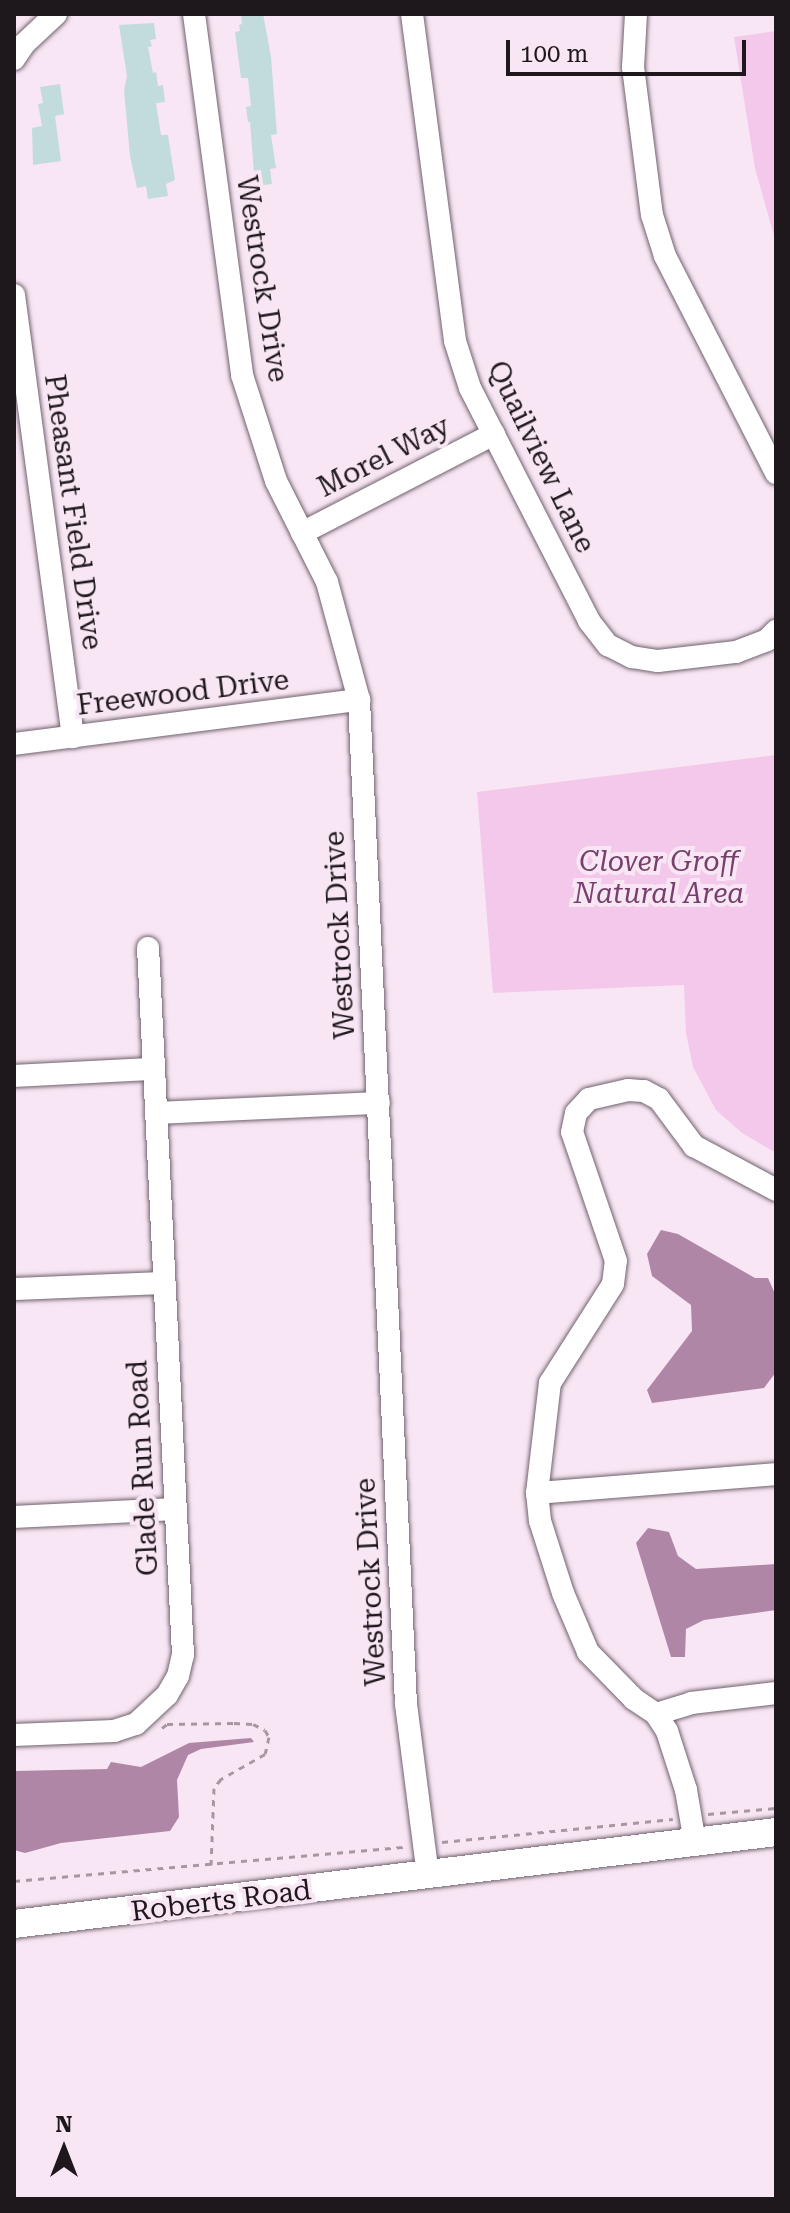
<!DOCTYPE html>
<html>
<head>
<meta charset="utf-8">
<style>
	body { margin:0 }
	#map { position:relative; width:790px; height:2213px; overflow:hidden; background:#f8e6f4; font-family:"Roboto Serif",serif }
	div>[style] { position:absolute }
	.green>* { inset:0; background:#f3c8ea }
	.water>* { inset:0; background:#b086a7 }
	.building>* { inset:0; background:#c2dbdb }
	.path>* { height:3px; margin-top:-1.5px; transform-origin:0; background:repeating-linear-gradient(90deg,#a698a2 0 6px,transparent 0 12px) }
	.roads { filter:drop-shadow(0 0 2px #71626e) drop-shadow(0 0 2px #71626e) }
	.minor>* { height:22px; margin:-11px; padding:0 11px; transform-origin:11px; border-radius:11px; background:#fff }
	.major>* { height:28px; margin:-14px; padding:0 14px; transform-origin:14px; border-radius:14px; background:#fff }
	span { translate:-50% -50%; white-space:nowrap; text-align:center; line-height:1.15; -webkit-text-stroke:8px #f8e6f4; paint-order:stroke }
	.street-label { font-size:28px; color:#1e181c }
	.park-label { font-size:28px; color:#763f6c; font-style:italic }
	.frame { position:absolute; inset:0; border:16px solid #1e181c; pointer-events:none }
	.north { position:absolute; left:24px; top:2109px; width:80px; height:80px; -webkit-text-stroke:6px #f8e6f4; paint-order:stroke; rotate:0deg; font-size:22px; font-weight:700; line-height:32px; text-align:center; color:#1e181c }
	.north::after { content:''; display:block; margin:auto; width:28px; height:36px; background:#1e181c; clip-path:polygon(50% 0,100% 100%,50% 72%,0 100%) }
	.scale { position:absolute; left:506px; top:40px; width:240px; height:36px; box-sizing:border-box; border:4px solid #1e181c; border-top:0; padding-left:10px; font-size:24px; line-height:28px; white-space:nowrap; color:#1e181c; -webkit-text-stroke:6px #f8e6f4; paint-order:stroke }
</style>
</head>
<body>
<div id="map">
	<div class="green">
		<div style="clip-path:polygon(776px 31px,776px 243px,755px 168px,734px 37px)"></div>
		<div style="clip-path:polygon(776px 755px,776px 1153px,742px 1133px,716px 1110px,693px 1067px,686px 1033px,684px 985px,493px 993px,477px 792px)"></div>
	</div>
	<div class="water">
		<div style="clip-path:polygon(661px 1230px,678px 1234px,755px 1278px,768px 1278px,776px 1296px,776px 1372px,764px 1388px,652px 1403px,647px 1390px,692px 1331px,691px 1305px,652px 1276px,647px 1254px)"></div>
		<div style="clip-path:polygon(648px 1528px,669px 1532px,678px 1556px,696px 1569px,776px 1564px,776px 1610px,704px 1620px,686px 1629px,685px 1657px,671px 1657px,636px 1543px)"></div>
		<div style="clip-path:polygon(251px 1738px,254px 1742px,201px 1749px,188px 1755px,177px 1780px,179px 1817px,170px 1831px,61px 1843px,25px 1853px,14px 1850px,14px 1771px,107px 1769px,111px 1762px,141px 1767px,189px 1743px)"></div>
	</div>
	<div class="building">
		<div style="clip-path:polygon(241px 14px,263px 14px,271px 57px,277px 134px,271px 135px,276px 168px,270px 169px,272px 184px,255px 186px,250px 122px,248px 122px,246px 107px,251px 106px,248px 78px,241px 78px,235px 32px,240px 31px,239px 25px,242px 24px)"></div>
		<div style="clip-path:polygon(154px 23px,156px 39px,150px 40px,152px 46px,148px 47px,153px 73px,156px 72px,158px 86px,163px 85px,165px 102px,156px 103px,161px 135px,168px 135px,175px 180px,166px 184px,168px 196px,148px 199px,146px 186px,137px 188px,130px 156px,124px 90px,127px 76px,119px 25px)"></div>
		<div style="clip-path:polygon(60px 84px,64px 114px,55px 116px,61px 161px,33px 165px,32px 128px,42px 126px,38px 104px,43px 103px,40px 87px)"></div>
	</div>
	<div class="path">
		<div style="left:162px;top:1728px;width:6px;rotate:-39deg"></div>
		<div style="left:167px;top:1724px;width:67px;rotate:-0.9deg"></div>
		<div style="left:234px;top:1723px;width:19px;rotate:3deg"></div>
		<div style="left:253px;top:1724px;width:13px;rotate:27deg"></div>
		<div style="left:265px;top:1730px;width:8px;rotate:60deg"></div>
		<div style="left:269px;top:1737px;width:17px;rotate:103deg"></div>
		<div style="left:265px;top:1754px;width:51px;rotate:150.4deg"></div>
		<div style="left:221px;top:1779px;width:11px;rotate:128deg"></div>
		<div style="left:214px;top:1788px;width:77px;rotate:92.2deg"></div>
		<div style="left:708px;top:1814px;width:68px;rotate:-5deg"></div>
		<div style="left:442px;top:1842px;width:232px;rotate:-5.7deg"></div>
		<div style="left:14px;top:1881px;width:393px;rotate:-5deg"></div>
	</div>
	<div class="roads">
		<div class="minor">
			<div style="left:194px;top:14px;width:364px;rotate:82.4deg"></div>
			<div style="left:242px;top:375px;width:111px;rotate:72.2deg"></div>
			<div style="left:276px;top:481px;width:113px;rotate:63.2deg"></div>
			<div style="left:327px;top:582px;width:122px;rotate:74.8deg"></div>
			<div style="left:359px;top:700px;width:1005px;rotate:87.32deg"></div>
			<div style="left:406px;top:1704px;width:173px;rotate:82.7deg"></div>
			<div style="left:412px;top:14px;width:330px;rotate:82.5deg"></div>
			<div style="left:455px;top:341px;width:49px;rotate:72.3deg"></div>
			<div style="left:470px;top:388px;width:262px;rotate:62.9deg"></div>
			<div style="left:589px;top:621px;width:31px;rotate:52deg"></div>
			<div style="left:608px;top:645px;width:27px;rotate:27deg"></div>
			<div style="left:632px;top:657px;width:26px;rotate:9deg"></div>
			<div style="left:658px;top:661px;width:79px;rotate:-6.6deg"></div>
			<div style="left:736px;top:652px;width:33px;rotate:-21deg"></div>
			<div style="left:767px;top:640px;width:13px;rotate:-45deg"></div>
			<div style="left:636px;top:14px;width:53px;rotate:93.2deg"></div>
			<div style="left:633px;top:67px;width:149px;rotate:82.7deg"></div>
			<div style="left:652px;top:215px;width:43px;rotate:72.4deg"></div>
			<div style="left:665px;top:256px;width:244px;rotate:62.9deg"></div>
			<div style="left:14px;top:59px;width:18px;rotate:-56deg"></div>
			<div style="left:24px;top:44px;width:44px;rotate:-43.2deg"></div>
			<div style="left:14px;top:295px;width:446px;rotate:82.4deg"></div>
			<div style="left:302px;top:533px;width:216px;rotate:-27.3deg"></div>
			<div style="left:14px;top:744px;width:348px;rotate:-7.3deg"></div>
			<div style="left:14px;top:1076px;width:140px;rotate:-2.9deg"></div>
			<div style="left:156px;top:1113px;width:223px;rotate:-2.6deg"></div>
			<div style="left:14px;top:1289px;width:150px;rotate:-2.3deg"></div>
			<div style="left:537px;top:1493px;width:240px;rotate:-4.5deg"></div>
			<div style="left:14px;top:1517px;width:161px;rotate:-2.8deg"></div>
			<div style="left:656px;top:1714px;width:37px;rotate:-17deg"></div>
			<div style="left:691px;top:1703px;width:86px;rotate:-6.7deg"></div>
			<div style="left:14px;top:1735px;width:100px;rotate:-2.3deg"></div>
			<div style="left:114px;top:1731px;width:23px;rotate:-18deg"></div>
			<div style="left:136px;top:1724px;width:42px;rotate:-43.1deg"></div>
			<div style="left:167px;top:1695px;width:22px;rotate:-60deg"></div>
			<div style="left:178px;top:1676px;width:22px;rotate:-77deg"></div>
			<div style="left:183px;top:1655px;width:708px;rotate:-92.83deg"></div>
			<div style="left:695px;top:1843px;width:54px;rotate:-99.6deg"></div>
			<div style="left:686px;top:1790px;width:62px;rotate:-107.9deg"></div>
			<div style="left:667px;top:1731px;width:20px;rotate:-123deg"></div>
			<div style="left:656px;top:1714px;width:27px;rotate:-146deg"></div>
			<div style="left:634px;top:1699px;width:66px;rotate:-134.4deg"></div>
			<div style="left:588px;top:1652px;width:64px;rotate:-113deg"></div>
			<div style="left:563px;top:1593px;width:76px;rotate:-107.7deg"></div>
			<div style="left:540px;top:1521px;width:28px;rotate:-96deg"></div>
			<div style="left:537px;top:1493px;width:111px;rotate:-83.3deg"></div>
			<div style="left:550px;top:1383px;width:117px;rotate:-57.5deg"></div>
			<div style="left:613px;top:1284px;width:23px;rotate:-83deg"></div>
			<div style="left:616px;top:1261px;width:136px;rotate:-108.8deg"></div>
			<div style="left:572px;top:1132px;width:19px;rotate:-78deg"></div>
			<div style="left:576px;top:1113px;width:19px;rotate:-47deg"></div>
			<div style="left:589px;top:1099px;width:40px;rotate:-13deg"></div>
			<div style="left:628px;top:1090px;width:16px;rotate:4deg"></div>
			<div style="left:644px;top:1091px;width:17px;rotate:28deg"></div>
			<div style="left:659px;top:1099px;width:59px;rotate:53.3deg"></div>
			<div style="left:694px;top:1146px;width:93px;rotate:28.2deg"></div>
		</div>
		<div class="major">
			<div style="left:14px;top:1924px;width:768px;rotate:-6.88deg"></div>
		</div>
	</div>
	<div class="street-label">
		<span style="left:262px;top:279px;rotate:81deg">Westrock Drive</span>
		<span style="left:384px;top:457px;rotate:-27deg">Morel Way</span>
		<span style="left:541px;top:457px;rotate:64deg">Quailview Lane</span>
		<span style="left:73px;top:512px;rotate:82deg">Pheasant Field Drive</span>
		<span style="left:183px;top:693px;rotate:-7deg">Freewood Drive</span>
		<span style="left:340px;top:935px;rotate:-93deg">Westrock Drive</span>
		<span style="left:143px;top:1468px;rotate:-93deg">Glade Run Road</span>
		<span style="left:371px;top:1582px;rotate:-93deg">Westrock Drive</span>
		<span style="left:221px;top:1901px;rotate:-7deg">Roberts Road</span>
	</div>
	<div class="park-label">
		<span style="left:659px;top:878px">Clover Groff<br>Natural Area</span>
	</div>
	<div class="frame"></div>
	<div class="north">N</div>
	<div class="scale">100 m</div>
</div>
</body>
</html>
